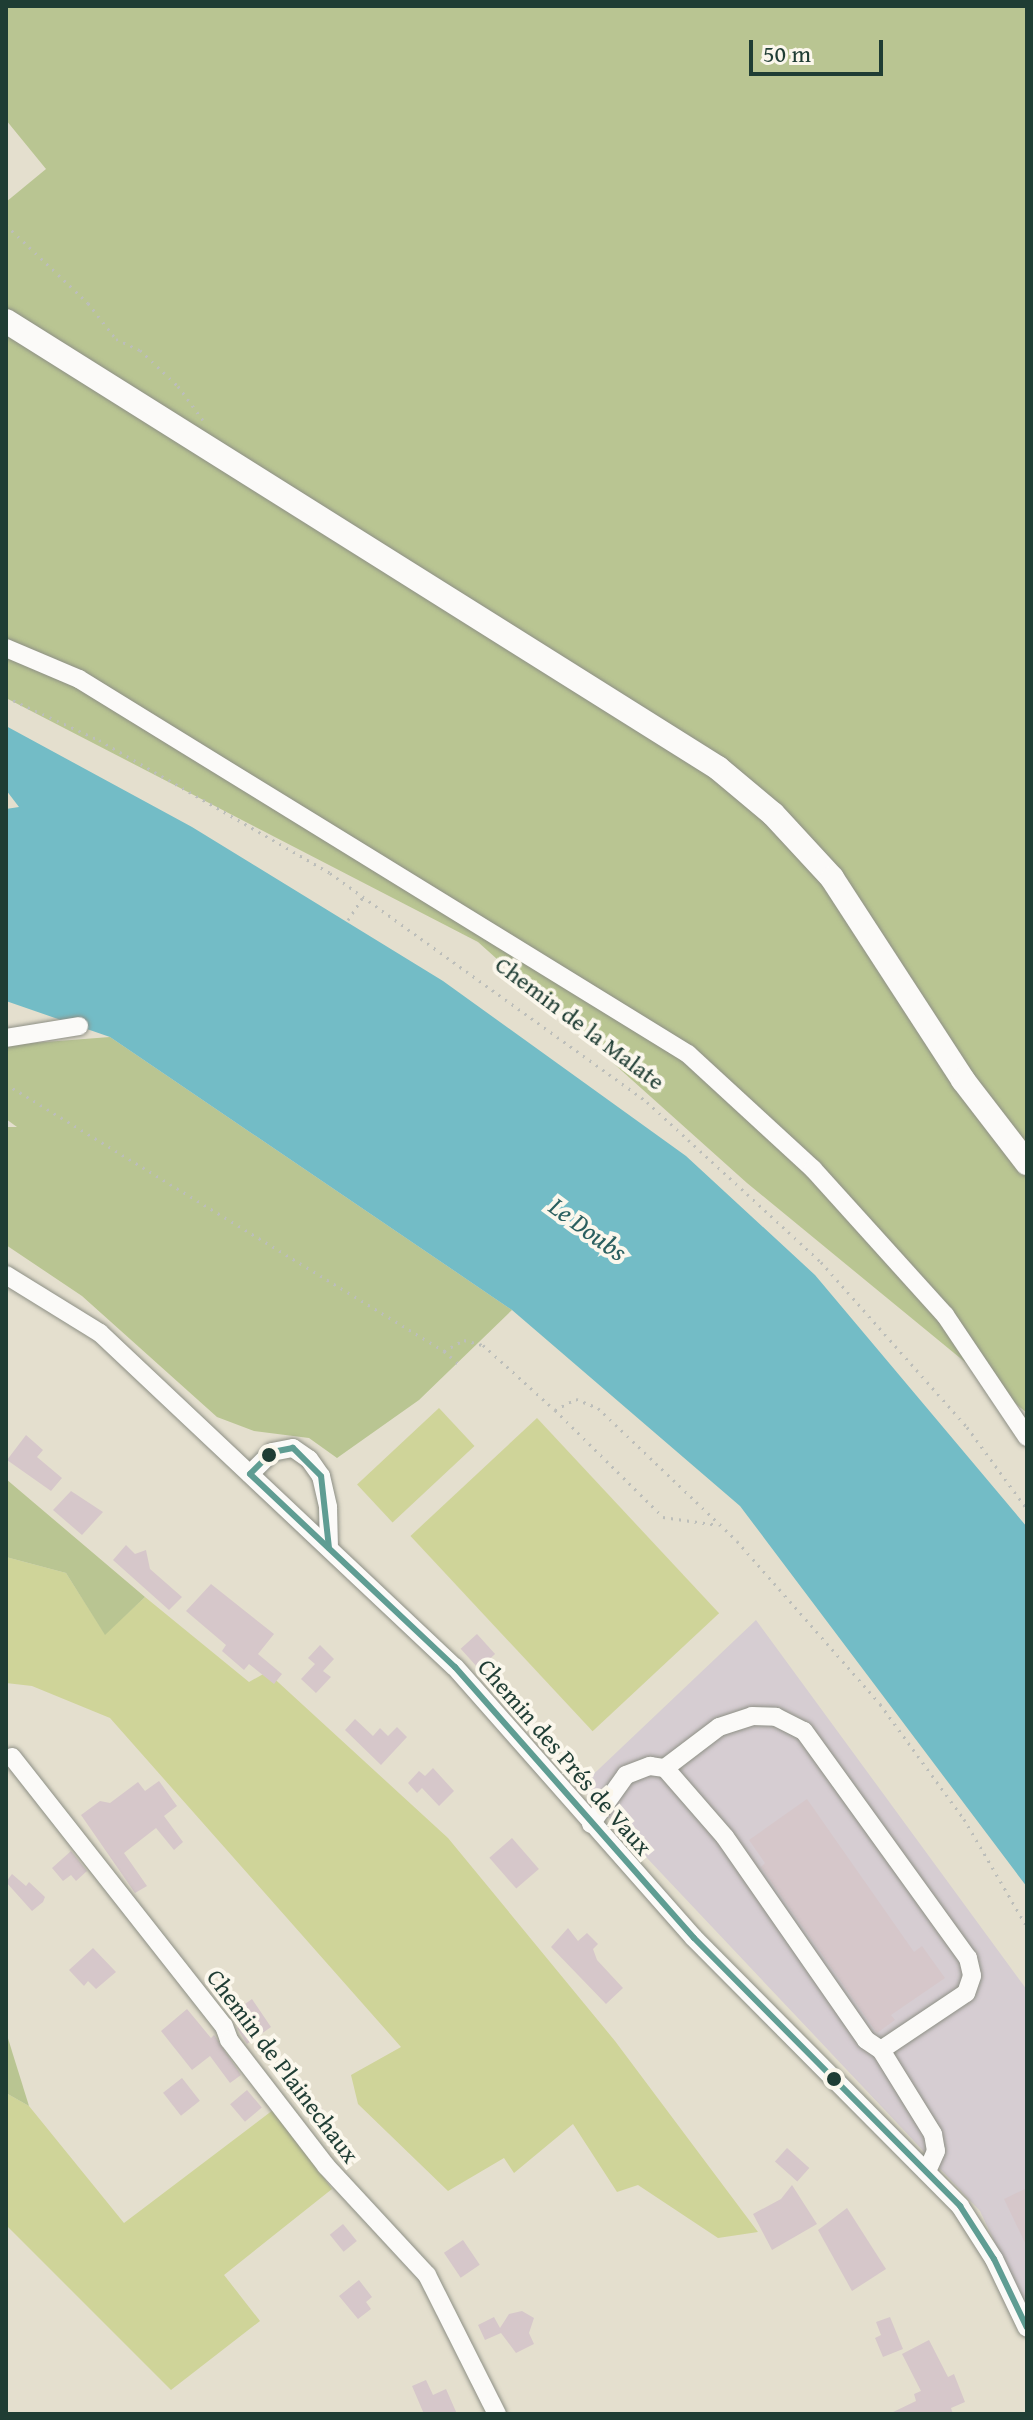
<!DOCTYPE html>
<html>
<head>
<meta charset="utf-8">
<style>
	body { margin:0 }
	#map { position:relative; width:1033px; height:2420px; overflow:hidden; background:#e4dfce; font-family:"Gentium Book Plus",serif }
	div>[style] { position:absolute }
	.industrial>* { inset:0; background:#d6cdd2 }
	.green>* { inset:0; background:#cfd499; transform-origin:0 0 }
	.forest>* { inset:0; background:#b9c592 }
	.water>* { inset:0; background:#73bcc6 }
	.building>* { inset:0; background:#d6c7ca; transform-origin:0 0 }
	.path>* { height:3px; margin-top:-1.5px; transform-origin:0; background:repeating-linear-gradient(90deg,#bcbeba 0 2px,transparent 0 8px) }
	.roads { filter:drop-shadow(0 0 2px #8d8f85) drop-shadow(0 0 2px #8d8f85) }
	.minor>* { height:18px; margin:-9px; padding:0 9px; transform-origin:9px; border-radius:9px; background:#fbfaf8 }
	.major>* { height:24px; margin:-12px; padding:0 12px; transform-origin:12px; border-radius:12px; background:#fbfaf8 }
	.bus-1>* { height:6px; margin:-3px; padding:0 3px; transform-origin:3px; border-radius:3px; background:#5f9d93 }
	.dots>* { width:22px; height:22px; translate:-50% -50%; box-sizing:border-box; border:4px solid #fbf7ec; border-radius:50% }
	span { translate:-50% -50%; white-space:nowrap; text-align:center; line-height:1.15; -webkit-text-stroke:8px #fbf7ec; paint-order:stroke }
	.street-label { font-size:24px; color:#1f3d34 }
	.water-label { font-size:26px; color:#2a5f5f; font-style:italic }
	.frame { position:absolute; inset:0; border:8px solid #1f3d34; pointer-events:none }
	.scale { position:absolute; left:749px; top:40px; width:134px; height:36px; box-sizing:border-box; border:4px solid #1f3d34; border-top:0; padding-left:10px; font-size:24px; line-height:28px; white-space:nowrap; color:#1f3d34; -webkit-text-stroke:6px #fbf7ec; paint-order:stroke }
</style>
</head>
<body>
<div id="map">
	<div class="industrial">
		<div style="clip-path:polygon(756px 1620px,1027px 1990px,1027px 2310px,980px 2211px,580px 1787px)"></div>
	</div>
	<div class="green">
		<div style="left:439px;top:1408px;width:52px;height:112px;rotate:47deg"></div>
		<div style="left:537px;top:1418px;width:267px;height:173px;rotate:47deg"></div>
		<div style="clip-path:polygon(6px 1557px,66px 1573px,105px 1634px,145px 1597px,249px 1682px,267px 1672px,448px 1838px,615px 2041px,758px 2232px,718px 2238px,638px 2185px,617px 2192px,573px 2124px,514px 2173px,504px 2158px,448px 2191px,358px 2104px,351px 2075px,401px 2047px,110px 1718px,32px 1686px,6px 1683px)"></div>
		<div style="clip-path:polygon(6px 2093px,29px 2106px,124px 2223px,273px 2110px,332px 2189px,224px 2275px,260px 2321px,171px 2390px,6px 2225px)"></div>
	</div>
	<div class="forest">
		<div style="clip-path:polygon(6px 6px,1027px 6px,1027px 1413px,747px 1183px,478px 942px,6px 698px,6px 202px,46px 169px,6px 120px)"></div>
		<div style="clip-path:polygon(110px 1037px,512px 1310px,419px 1400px,337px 1458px,309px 1438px,254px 1431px,217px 1417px,82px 1296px,6px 1245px,6px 1127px,17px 1127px,6px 1119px,6px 1045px)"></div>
		<div style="clip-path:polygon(6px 1479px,145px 1597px,105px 1635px,66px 1573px,6px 1557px)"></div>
		<div style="clip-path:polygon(6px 2032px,29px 2106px,6px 2093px)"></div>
	</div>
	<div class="water">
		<div style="clip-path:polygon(6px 726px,192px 827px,443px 981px,686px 1156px,815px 1275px,1027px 1527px,1027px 1887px,740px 1506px,512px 1310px,110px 1037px,6px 1001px,6px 809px,19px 807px,6px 790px)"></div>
	</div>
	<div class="building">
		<div style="clip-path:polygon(26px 1435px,43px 1450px,37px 1457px,62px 1478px,51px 1491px,7px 1460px)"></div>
		<div style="clip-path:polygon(71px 1491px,103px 1512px,82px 1535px,53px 1510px)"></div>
		<div style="clip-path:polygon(126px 1545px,135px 1554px,146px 1550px,150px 1569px,182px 1597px,169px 1610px,113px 1560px)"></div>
		<div style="clip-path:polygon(211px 1584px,274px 1634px,258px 1654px,282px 1674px,274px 1684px,249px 1664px,244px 1670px,222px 1651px,226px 1645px,186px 1611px)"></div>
		<div style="left:477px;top:1634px;width:27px;height:22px;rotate:48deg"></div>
		<div style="clip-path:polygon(320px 1645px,334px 1659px,323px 1671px,331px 1677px,316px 1693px,301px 1679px,315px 1664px,308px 1658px)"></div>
		<div style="clip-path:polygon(355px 1719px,373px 1736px,380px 1728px,388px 1736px,397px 1727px,407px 1737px,381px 1765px,345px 1730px)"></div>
		<div style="clip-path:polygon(433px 1768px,454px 1791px,439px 1806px,422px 1788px,417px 1793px,408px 1783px,419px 1771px,425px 1776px)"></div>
		<div style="clip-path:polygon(159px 1781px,177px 1806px,164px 1816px,183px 1842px,174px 1850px,156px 1828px,124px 1853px,147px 1886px,135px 1893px,81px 1815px,100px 1801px,110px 1803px,138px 1782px,145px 1791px)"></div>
		<div style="clip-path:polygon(807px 1799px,914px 1952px,922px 1946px,945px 1978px,891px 2015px,895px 2020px,877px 2033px,761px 1867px,765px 1863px,749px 1840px)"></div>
		<div style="left:512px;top:1838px;width:41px;height:30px;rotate:49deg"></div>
		<div style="clip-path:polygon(71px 1851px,87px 1871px,76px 1881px,71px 1875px,63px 1881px,52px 1868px)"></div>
		<div style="clip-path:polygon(12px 1874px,26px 1886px,29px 1882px,45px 1897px,43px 1902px,32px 1911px,6px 1882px)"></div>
		<div style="clip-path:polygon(568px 1928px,578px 1941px,587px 1933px,598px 1944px,593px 1949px,597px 1960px,623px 1988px,606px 2004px,551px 1947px)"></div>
		<div style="clip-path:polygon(93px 1948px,116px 1972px,96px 1989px,88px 1981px,84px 1986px,69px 1970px)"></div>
		<div style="clip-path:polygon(252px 1999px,271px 2027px,247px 2044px,237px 2028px,247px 2021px,238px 2009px)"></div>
		<div style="clip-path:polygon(187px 2009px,211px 2038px,214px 2035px,241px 2075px,230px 2083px,210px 2056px,192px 2070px,161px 2031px)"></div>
		<div style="left:293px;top:2074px;width:67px;height:13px;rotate:50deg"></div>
		<div style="left:182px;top:2078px;width:29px;height:24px;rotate:52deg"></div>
		<div style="left:247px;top:2090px;width:23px;height:22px;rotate:50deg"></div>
		<div style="left:787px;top:2148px;width:30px;height:18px;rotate:42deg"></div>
		<div style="clip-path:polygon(792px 2185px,817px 2224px,772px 2250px,753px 2214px,781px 2199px)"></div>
		<div style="clip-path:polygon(1027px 2188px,1027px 2247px,1004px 2199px)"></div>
		<div style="clip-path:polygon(847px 2208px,886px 2269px,852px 2291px,818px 2230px)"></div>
		<div style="left:343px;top:2224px;width:22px;height:17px;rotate:51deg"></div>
		<div style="left:463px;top:2240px;width:30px;height:23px;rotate:56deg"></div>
		<div style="clip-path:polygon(359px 2280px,372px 2297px,366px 2302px,371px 2309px,358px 2319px,339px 2296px)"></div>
		<div style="clip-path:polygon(522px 2311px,534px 2318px,529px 2333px,534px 2344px,516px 2353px,501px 2333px,485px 2340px,478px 2325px,494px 2317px,500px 2328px,509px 2314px)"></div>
		<div style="clip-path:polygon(890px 2317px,903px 2349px,883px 2357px,875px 2338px,881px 2335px,876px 2322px)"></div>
		<div style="clip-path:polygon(929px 2340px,948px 2377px,954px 2374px,965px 2402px,951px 2408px,953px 2414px,889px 2414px,916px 2401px,914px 2394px,921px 2391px,902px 2354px)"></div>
		<div style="clip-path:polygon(426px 2380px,433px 2395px,446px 2389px,457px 2414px,424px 2414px,412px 2386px)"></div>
	</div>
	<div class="path">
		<div style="left:6px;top:225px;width:113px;rotate:43.6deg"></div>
		<div style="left:88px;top:303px;width:46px;rotate:52.1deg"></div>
		<div style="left:116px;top:339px;width:26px;rotate:25deg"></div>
		<div style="left:140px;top:350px;width:52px;rotate:43.5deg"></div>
		<div style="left:178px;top:386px;width:42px;rotate:53.7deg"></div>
		<div style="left:6px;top:697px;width:102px;rotate:24.8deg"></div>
		<div style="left:99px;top:740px;width:267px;rotate:29.9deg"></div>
		<div style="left:330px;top:873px;width:391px;rotate:35.8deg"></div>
		<div style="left:647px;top:1102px;width:236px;rotate:42.6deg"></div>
		<div style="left:821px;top:1262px;width:220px;rotate:48.5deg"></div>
		<div style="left:967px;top:1427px;width:102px;rotate:53.8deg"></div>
		<div style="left:348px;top:920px;width:27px;rotate:-57deg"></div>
		<div style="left:6px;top:1084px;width:513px;rotate:31.37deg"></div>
		<div style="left:444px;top:1351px;width:23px;rotate:-29deg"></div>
		<div style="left:464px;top:1340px;width:20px;rotate:15deg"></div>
		<div style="left:483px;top:1345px;width:97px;rotate:42.1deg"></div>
		<div style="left:555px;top:1410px;width:24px;rotate:-28deg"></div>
		<div style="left:576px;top:1399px;width:24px;rotate:22deg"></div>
		<div style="left:598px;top:1408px;width:192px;rotate:43.7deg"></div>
		<div style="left:737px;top:1541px;width:217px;rotate:48.7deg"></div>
		<div style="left:880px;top:1704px;width:142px;rotate:53.9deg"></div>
		<div style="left:964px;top:1819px;width:125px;rotate:59.7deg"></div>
		<div style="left:444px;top:1351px;width:23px;rotate:41deg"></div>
		<div style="left:555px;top:1410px;width:152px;rotate:44.7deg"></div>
		<div style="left:663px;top:1517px;width:56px;rotate:8.3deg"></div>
	</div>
	<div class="roads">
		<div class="minor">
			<div style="left:6px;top:648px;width:79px;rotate:23deg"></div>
			<div style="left:79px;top:679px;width:715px;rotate:31.62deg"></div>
			<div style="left:688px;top:1054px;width:170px;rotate:42.6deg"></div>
			<div style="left:813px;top:1169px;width:197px;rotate:47.9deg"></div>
			<div style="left:945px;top:1315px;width:147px;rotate:56.1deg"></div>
			<div style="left:6px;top:1038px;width:74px;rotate:-9.3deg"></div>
			<div style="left:6px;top:1275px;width:110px;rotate:31.7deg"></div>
			<div style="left:100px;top:1333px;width:487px;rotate:43.3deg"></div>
			<div style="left:455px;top:1667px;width:361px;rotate:48.6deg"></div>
			<div style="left:694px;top:1938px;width:378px;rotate:45.2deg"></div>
			<div style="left:960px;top:2206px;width:63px;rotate:57.3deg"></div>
			<div style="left:994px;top:2259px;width:76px;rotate:64.4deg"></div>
			<div style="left:250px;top:1474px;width:31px;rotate:-45deg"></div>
			<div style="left:272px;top:1452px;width:21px;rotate:-11deg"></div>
			<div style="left:293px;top:1448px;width:19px;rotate:35deg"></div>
			<div style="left:309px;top:1459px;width:21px;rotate:55deg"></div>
			<div style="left:321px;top:1476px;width:32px;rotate:77deg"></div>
			<div style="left:328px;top:1507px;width:41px;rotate:88.6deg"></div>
			<div style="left:12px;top:1757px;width:342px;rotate:51.8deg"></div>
			<div style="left:224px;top:2026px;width:15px;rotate:70deg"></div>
			<div style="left:229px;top:2040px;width:159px;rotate:52.4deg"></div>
			<div style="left:326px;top:2166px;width:149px;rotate:47.2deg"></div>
			<div style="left:427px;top:2275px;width:156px;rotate:63.3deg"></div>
			<div style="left:665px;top:1768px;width:68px;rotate:-37.2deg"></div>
			<div style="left:719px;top:1727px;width:35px;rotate:-18deg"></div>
			<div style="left:752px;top:1716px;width:24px;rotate:2deg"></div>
			<div style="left:776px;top:1717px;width:31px;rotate:27deg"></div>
			<div style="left:804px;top:1731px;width:280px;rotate:54.2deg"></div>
			<div style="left:968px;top:1958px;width:18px;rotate:77deg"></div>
			<div style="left:972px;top:1976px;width:18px;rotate:109deg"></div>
			<div style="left:966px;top:1993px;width:102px;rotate:146.2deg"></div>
			<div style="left:881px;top:2050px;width:99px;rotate:58.2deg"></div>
			<div style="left:933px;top:2134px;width:17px;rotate:80deg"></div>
			<div style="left:936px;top:2151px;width:22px;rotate:114deg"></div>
			<div style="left:591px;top:1824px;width:60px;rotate:-54.5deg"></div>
			<div style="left:626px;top:1775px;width:26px;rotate:-21deg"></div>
			<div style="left:650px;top:1766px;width:15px;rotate:8deg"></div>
			<div style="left:665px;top:1768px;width:91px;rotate:49deg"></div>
			<div style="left:725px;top:1837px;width:247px;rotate:55.2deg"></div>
			<div style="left:866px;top:2040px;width:18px;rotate:34deg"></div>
		</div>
		<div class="major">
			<div style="left:6px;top:321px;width:841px;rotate:32.12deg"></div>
			<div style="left:718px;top:768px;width:72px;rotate:39.9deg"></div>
			<div style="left:773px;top:814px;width:87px;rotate:47.3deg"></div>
			<div style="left:832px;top:878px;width:241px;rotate:57deg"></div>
			<div style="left:963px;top:1080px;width:105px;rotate:52.4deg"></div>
		</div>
	</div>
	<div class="bus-1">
		<div style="left:329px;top:1548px;width:72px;rotate:-96.3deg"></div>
		<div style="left:321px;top:1476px;width:40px;rotate:-135deg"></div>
		<div style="left:293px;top:1448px;width:21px;rotate:169deg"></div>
		<div style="left:272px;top:1452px;width:31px;rotate:135deg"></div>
		<div style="left:250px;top:1474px;width:282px;rotate:43.3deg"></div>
		<div style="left:455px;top:1667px;width:361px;rotate:48.6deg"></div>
		<div style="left:694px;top:1938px;width:378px;rotate:45.2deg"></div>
		<div style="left:960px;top:2206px;width:63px;rotate:57.3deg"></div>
		<div style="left:994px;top:2259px;width:76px;rotate:64.4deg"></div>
	</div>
	<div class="dots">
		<div style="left:269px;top:1455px;background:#1f3d34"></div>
		<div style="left:834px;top:2079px;background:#1f3d34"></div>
	</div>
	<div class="street-label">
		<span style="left:580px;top:1023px;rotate:37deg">Chemin de la Malate</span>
		<span style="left:565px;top:1757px;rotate:49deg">Chemin des Prés de Vaux</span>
		<span style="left:283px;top:2066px;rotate:53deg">Chemin de Plainechaux</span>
	</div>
	<div class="water-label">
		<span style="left:588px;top:1229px;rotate:36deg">Le Doubs</span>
	</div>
	<div class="frame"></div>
	<div class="scale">50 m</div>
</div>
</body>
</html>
